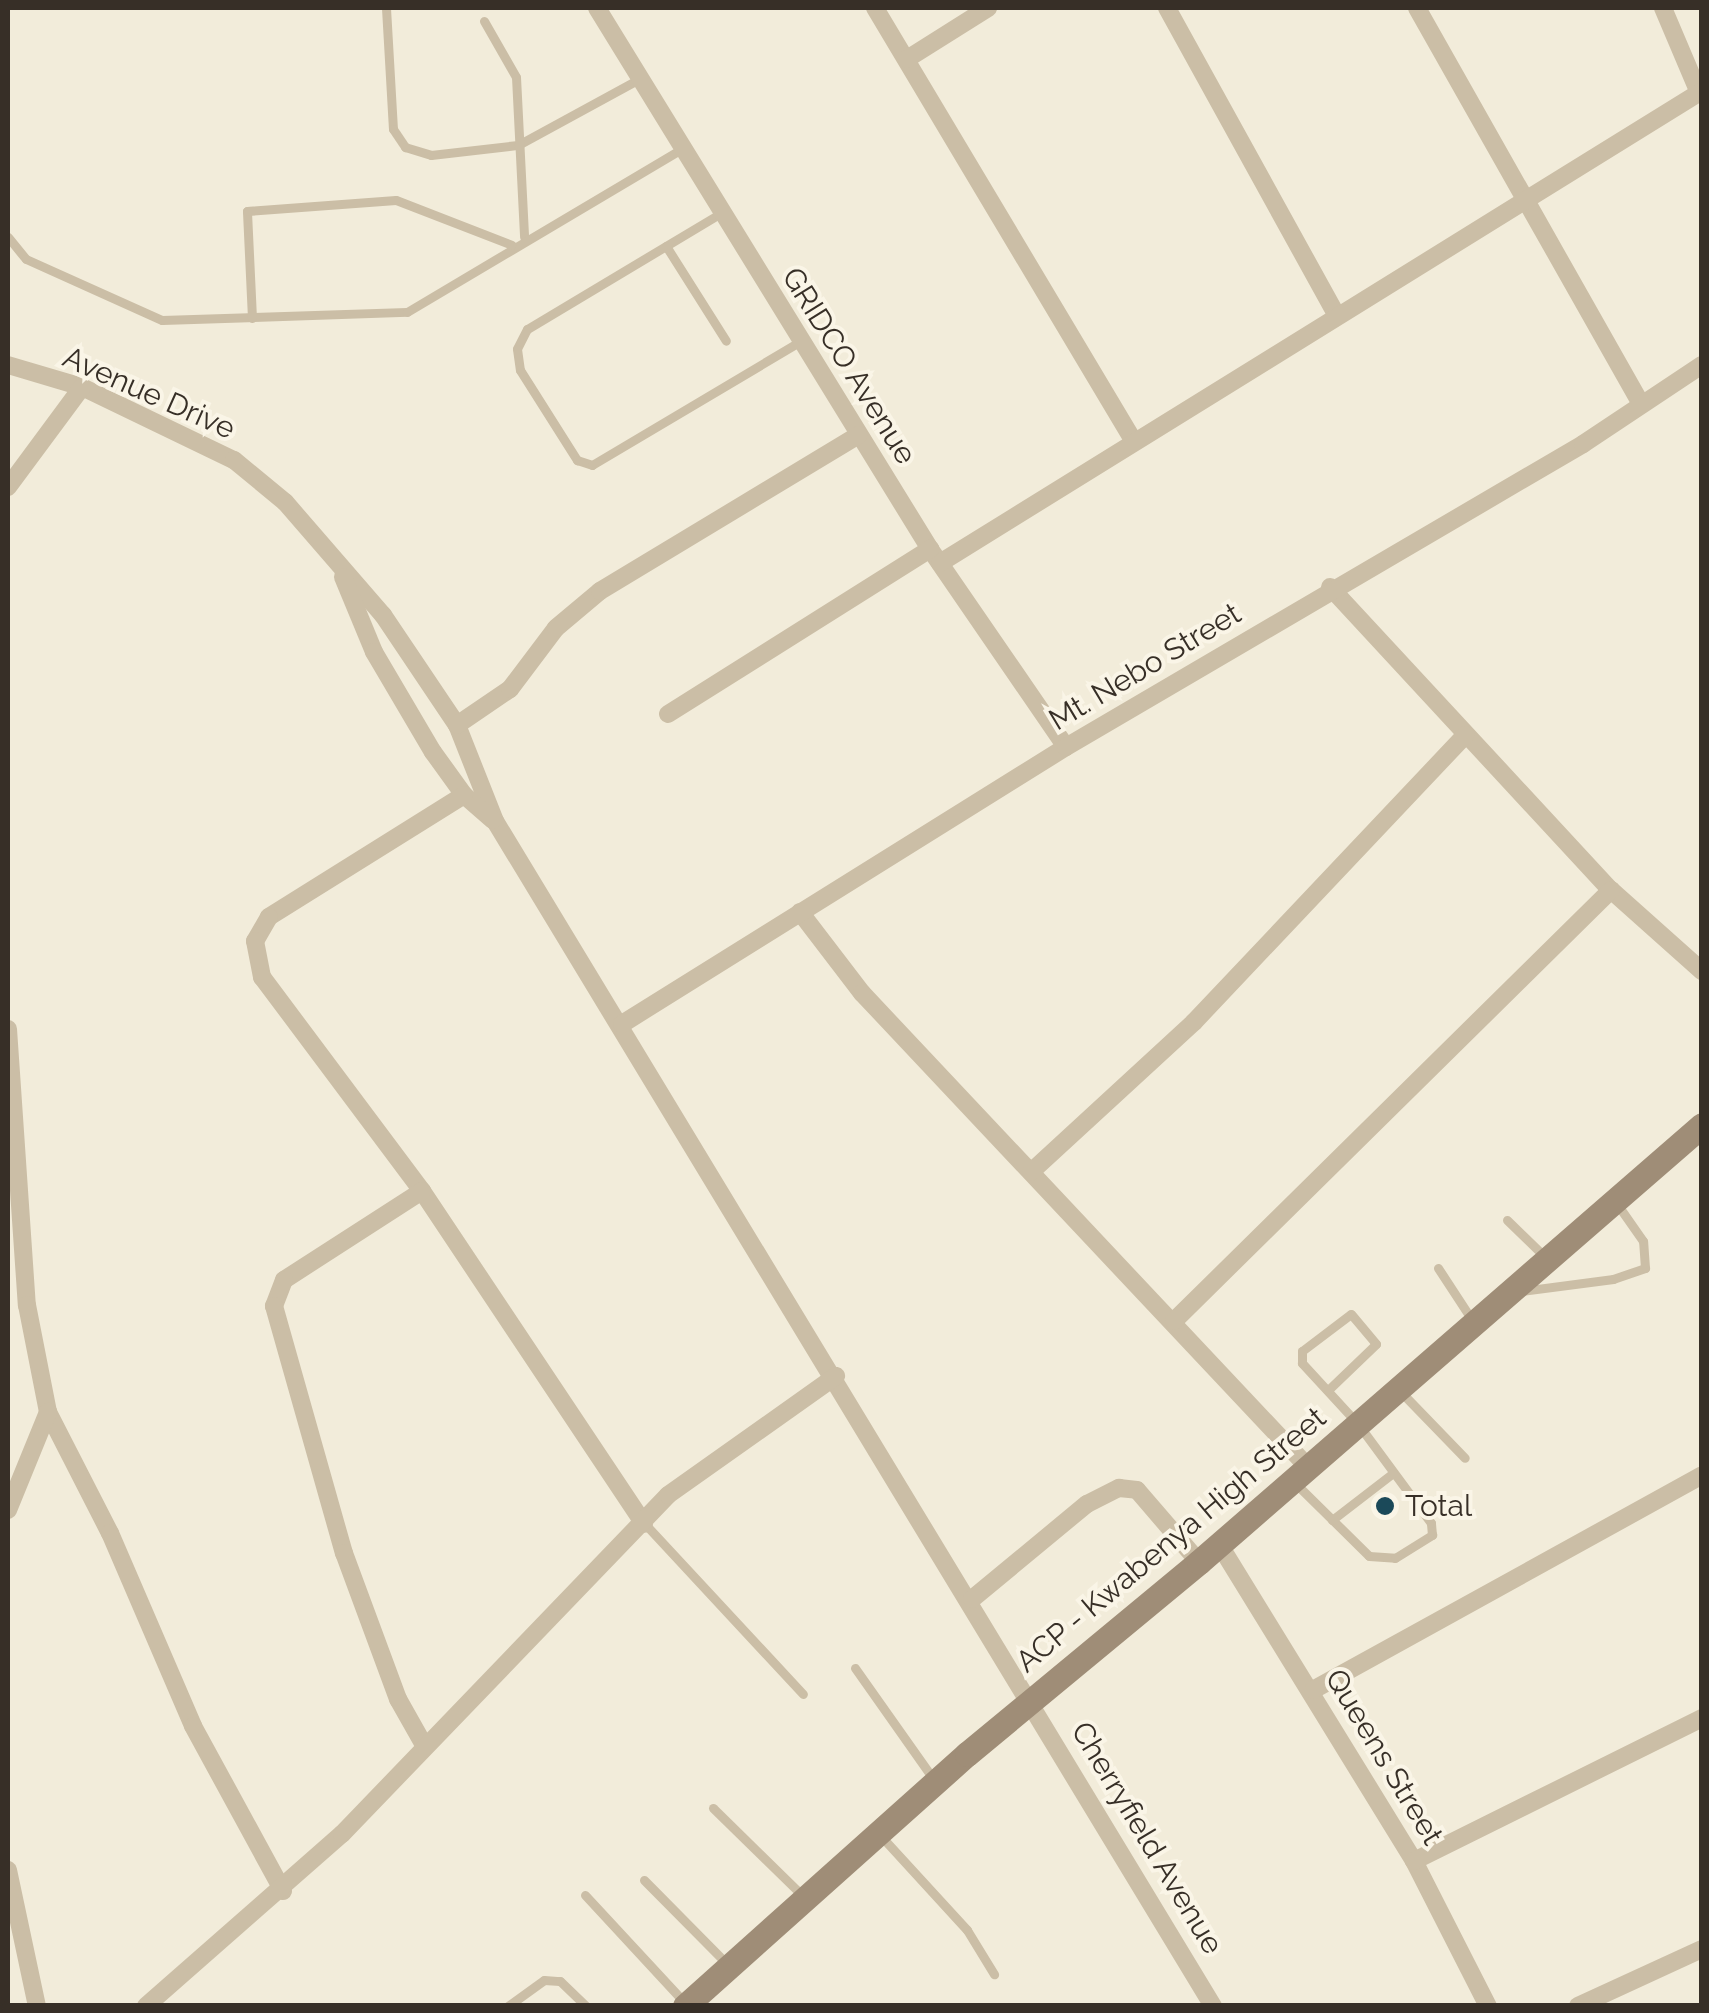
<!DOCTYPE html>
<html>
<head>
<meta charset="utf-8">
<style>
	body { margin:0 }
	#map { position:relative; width:1709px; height:2013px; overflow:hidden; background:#f2ecda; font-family:Raleway,sans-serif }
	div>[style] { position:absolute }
	.lane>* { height:9px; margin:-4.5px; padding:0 4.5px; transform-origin:4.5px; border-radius:4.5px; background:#cbbea6 }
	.street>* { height:18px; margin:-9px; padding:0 9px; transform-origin:9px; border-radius:9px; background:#cbbea6 }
	.secondary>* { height:25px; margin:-12.5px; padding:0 12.5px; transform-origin:12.5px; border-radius:12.5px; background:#9f8d77 }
	.dots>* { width:28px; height:28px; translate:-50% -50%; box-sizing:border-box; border:5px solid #faf5e7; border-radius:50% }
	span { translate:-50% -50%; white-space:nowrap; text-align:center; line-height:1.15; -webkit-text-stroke:8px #faf5e7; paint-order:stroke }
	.street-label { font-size:30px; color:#372f27 }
	.poi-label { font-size:30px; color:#372f27 }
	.left { translate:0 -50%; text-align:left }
	.frame { position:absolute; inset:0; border:10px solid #372f27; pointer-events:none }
</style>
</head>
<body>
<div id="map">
	<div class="lane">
		<div style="left:386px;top:8px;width:121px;rotate:86.7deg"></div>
		<div style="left:393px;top:129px;width:22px;rotate:56deg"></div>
		<div style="left:405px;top:147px;width:27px;rotate:17deg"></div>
		<div style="left:431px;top:155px;width:88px;rotate:-6.6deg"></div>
		<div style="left:518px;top:145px;width:140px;rotate:-28.6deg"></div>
		<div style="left:484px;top:21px;width:64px;rotate:60.3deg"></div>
		<div style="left:516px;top:77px;width:160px;rotate:87.1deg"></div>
		<div style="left:721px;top:213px;width:226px;rotate:149.1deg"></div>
		<div style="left:527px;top:329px;width:22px;rotate:117deg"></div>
		<div style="left:517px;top:349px;width:21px;rotate:82deg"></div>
		<div style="left:520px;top:370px;width:107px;rotate:57.7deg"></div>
		<div style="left:577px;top:460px;width:16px;rotate:18deg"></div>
		<div style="left:592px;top:465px;width:243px;rotate:-30.7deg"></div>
		<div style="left:8px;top:237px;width:28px;rotate:51deg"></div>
		<div style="left:26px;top:259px;width:149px;rotate:24.2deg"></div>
		<div style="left:162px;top:320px;width:245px;rotate:-1.9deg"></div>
		<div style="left:407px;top:312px;width:317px;rotate:-30.7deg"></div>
		<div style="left:666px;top:246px;width:112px;rotate:57.7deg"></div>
		<div style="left:252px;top:318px;width:107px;rotate:-92.7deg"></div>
		<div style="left:247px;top:211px;width:149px;rotate:-4.2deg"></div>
		<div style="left:396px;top:200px;width:124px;rotate:21.2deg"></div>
		<div style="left:1507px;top:1220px;width:52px;rotate:44.2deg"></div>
		<div style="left:1438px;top:1268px;width:62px;rotate:56.8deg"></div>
		<div style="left:1521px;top:1291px;width:93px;rotate:-7.4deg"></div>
		<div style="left:1613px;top:1279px;width:34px;rotate:-19deg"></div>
		<div style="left:1645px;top:1268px;width:27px;rotate:-94deg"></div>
		<div style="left:1643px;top:1241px;width:49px;rotate:-125deg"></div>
		<div style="left:1400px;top:1391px;width:93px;rotate:45.9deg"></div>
		<div style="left:1294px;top:1482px;width:105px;rotate:44.6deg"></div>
		<div style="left:1369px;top:1556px;width:26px;rotate:4deg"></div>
		<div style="left:1395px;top:1558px;width:44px;rotate:-31.9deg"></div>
		<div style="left:1432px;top:1535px;width:12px;rotate:-95deg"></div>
		<div style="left:1431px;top:1523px;width:123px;rotate:-126.4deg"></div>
		<div style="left:1358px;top:1424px;width:83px;rotate:-132.6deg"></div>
		<div style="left:1302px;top:1363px;width:12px;rotate:-90deg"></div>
		<div style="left:1302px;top:1351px;width:61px;rotate:-37.1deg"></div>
		<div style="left:1351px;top:1314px;width:39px;rotate:50deg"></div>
		<div style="left:1376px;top:1344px;width:66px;rotate:136.2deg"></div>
		<div style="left:1332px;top:1520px;width:77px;rotate:-37.6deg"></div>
		<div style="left:645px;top:1524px;width:232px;rotate:47.1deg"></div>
		<div style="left:855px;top:1668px;width:137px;rotate:54.8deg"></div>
		<div style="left:713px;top:1808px;width:126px;rotate:44.4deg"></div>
		<div style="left:880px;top:1835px;width:129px;rotate:47.5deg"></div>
		<div style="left:967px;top:1930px;width:52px;rotate:58.5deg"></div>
		<div style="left:644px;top:1880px;width:118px;rotate:45.3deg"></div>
		<div style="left:585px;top:1895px;width:146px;rotate:47.2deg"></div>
		<div style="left:508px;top:2006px;width:44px;rotate:-35.8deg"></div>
		<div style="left:544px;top:1980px;width:16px;rotate:4deg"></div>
		<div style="left:560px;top:1981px;width:36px;rotate:44deg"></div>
	</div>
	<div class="street">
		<div style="left:597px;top:8px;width:635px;rotate:58.39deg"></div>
		<div style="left:930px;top:549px;width:240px;rotate:55.5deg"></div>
		<div style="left:875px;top:8px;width:503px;rotate:59.15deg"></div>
		<div style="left:1167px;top:8px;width:352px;rotate:61.1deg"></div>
		<div style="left:1417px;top:8px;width:455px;rotate:60.5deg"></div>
		<div style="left:1663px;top:8px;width:92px;rotate:67deg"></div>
		<div style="left:907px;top:59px;width:96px;rotate:-32.2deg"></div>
		<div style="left:8px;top:365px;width:77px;rotate:16.6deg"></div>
		<div style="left:82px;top:387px;width:169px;rotate:25.7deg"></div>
		<div style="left:234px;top:460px;width:66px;rotate:39.5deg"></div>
		<div style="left:285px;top:502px;width:150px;rotate:49.1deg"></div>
		<div style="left:383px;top:615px;width:133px;rotate:56.1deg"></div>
		<div style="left:457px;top:725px;width:103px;rotate:68.4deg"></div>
		<div style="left:495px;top:821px;width:1386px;rotate:58.79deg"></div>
		<div style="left:8px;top:487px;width:124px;rotate:-53.5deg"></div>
		<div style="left:940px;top:563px;width:896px;rotate:-31.78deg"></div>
		<div style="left:343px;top:577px;width:81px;rotate:67.5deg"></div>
		<div style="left:374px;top:652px;width:116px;rotate:59.5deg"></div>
		<div style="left:433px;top:752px;width:53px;rotate:54.2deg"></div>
		<div style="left:464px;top:795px;width:38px;rotate:41deg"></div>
		<div style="left:1330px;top:587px;width:413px;rotate:47.2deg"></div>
		<div style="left:1611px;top:890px;width:122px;rotate:41.7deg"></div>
		<div style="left:668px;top:714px;width:310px;rotate:-32.2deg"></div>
		<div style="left:457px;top:725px;width:64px;rotate:-34.2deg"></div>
		<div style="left:510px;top:689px;width:76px;rotate:-53deg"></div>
		<div style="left:556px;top:628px;width:57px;rotate:-40.1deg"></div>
		<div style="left:600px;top:591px;width:302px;rotate:-31.1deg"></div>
		<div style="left:464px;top:795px;width:230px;rotate:148deg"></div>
		<div style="left:269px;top:917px;width:28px;rotate:120deg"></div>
		<div style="left:255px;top:941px;width:37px;rotate:79deg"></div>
		<div style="left:262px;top:977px;width:267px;rotate:53.2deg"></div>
		<div style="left:422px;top:1191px;width:400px;rotate:56.3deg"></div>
		<div style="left:800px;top:912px;width:102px;rotate:52.6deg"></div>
		<div style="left:862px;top:993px;width:649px;rotate:46.75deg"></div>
		<div style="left:622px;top:1024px;width:523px;rotate:-31.96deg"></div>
		<div style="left:1066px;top:747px;width:599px;rotate:-30.37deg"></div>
		<div style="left:1583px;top:444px;width:143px;rotate:-33.6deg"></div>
		<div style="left:8px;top:1029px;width:277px;rotate:86.1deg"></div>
		<div style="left:27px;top:1305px;width:109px;rotate:78.9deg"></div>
		<div style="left:48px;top:1412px;width:136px;rotate:62.9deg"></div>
		<div style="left:110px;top:1533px;width:210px;rotate:66.7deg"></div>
		<div style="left:193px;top:1726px;width:188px;rotate:61.4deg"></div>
		<div style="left:1031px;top:1172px;width:222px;rotate:-42.6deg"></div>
		<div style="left:1194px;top:1022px;width:395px;rotate:-46.6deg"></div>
		<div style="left:422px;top:1191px;width:164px;rotate:147.2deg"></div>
		<div style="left:284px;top:1280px;width:28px;rotate:111deg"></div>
		<div style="left:274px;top:1306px;width:257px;rotate:74.2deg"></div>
		<div style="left:344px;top:1553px;width:156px;rotate:69.7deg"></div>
		<div style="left:398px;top:1699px;width:55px;rotate:60.6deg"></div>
		<div style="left:1174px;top:1321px;width:614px;rotate:-44.6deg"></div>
		<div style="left:8px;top:1510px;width:106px;rotate:-67.8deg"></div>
		<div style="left:1219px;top:1544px;width:372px;rotate:58.4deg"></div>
		<div style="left:1414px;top:1861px;width:163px;rotate:63deg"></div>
		<div style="left:972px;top:1599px;width:149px;rotate:-39.6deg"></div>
		<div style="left:1087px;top:1504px;width:36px;rotate:-27deg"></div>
		<div style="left:1119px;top:1488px;width:18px;rotate:6deg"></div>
		<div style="left:1137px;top:1490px;width:95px;rotate:49.3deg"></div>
		<div style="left:1313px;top:1690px;width:444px;rotate:-28.9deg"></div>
		<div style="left:1414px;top:1861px;width:322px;rotate:-26.4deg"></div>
		<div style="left:8px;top:1870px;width:139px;rotate:78deg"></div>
		<div style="left:146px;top:2006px;width:261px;rotate:-41.3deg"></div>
		<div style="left:342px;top:1834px;width:470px;rotate:-46.1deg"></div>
		<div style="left:668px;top:1495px;width:206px;rotate:-35.3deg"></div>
		<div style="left:1578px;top:2006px;width:136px;rotate:-24.7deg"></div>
	</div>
	<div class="secondary">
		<div style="left:685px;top:2006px;width:378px;rotate:-41.8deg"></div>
		<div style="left:967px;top:1754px;width:301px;rotate:-39.6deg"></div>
		<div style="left:1199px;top:1562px;width:666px;rotate:-40.98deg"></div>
	</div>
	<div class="dots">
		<div style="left:1385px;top:1506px;background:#1b4959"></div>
	</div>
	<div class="street-label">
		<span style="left:849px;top:366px;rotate:58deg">GRIDCO Avenue</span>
		<span style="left:149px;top:393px;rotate:24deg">Avenue Drive</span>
		<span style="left:1145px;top:667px;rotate:-31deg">Mt. Nebo Street</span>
		<span style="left:1171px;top:1540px;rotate:-40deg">ACP - Kwabenya High Street</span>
		<span style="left:1384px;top:1757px;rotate:59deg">Queens Street</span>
		<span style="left:1147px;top:1838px;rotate:59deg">Cherryfield Avenue</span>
	</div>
	<div class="poi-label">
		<span class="left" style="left:1405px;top:1506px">Total</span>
	</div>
	<div class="frame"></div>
</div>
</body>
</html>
